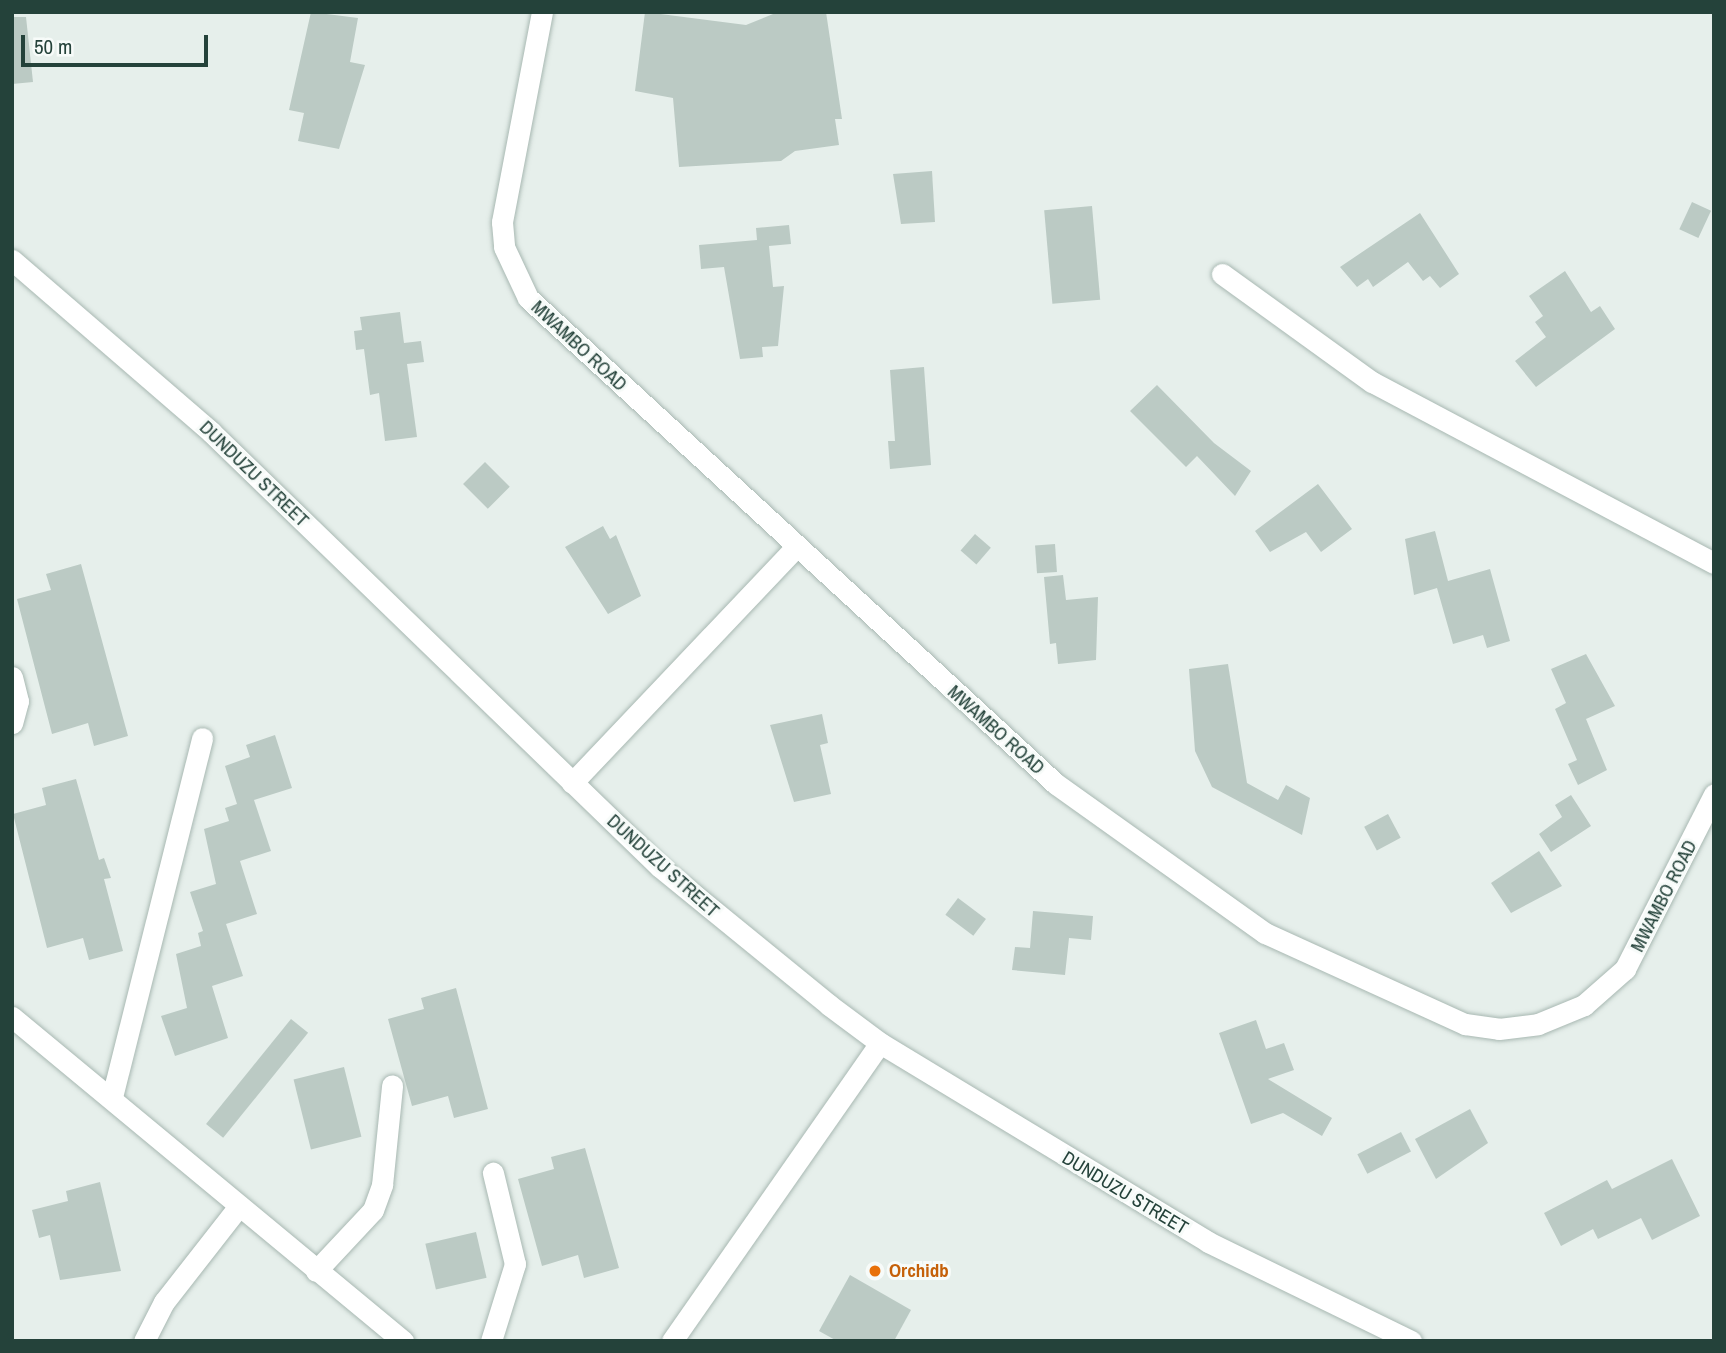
<!DOCTYPE html>
<html>
<head>
<meta charset="utf-8">
<style>
	body { margin:0 }
	#map { position:relative; width:1726px; height:1353px; overflow:hidden; background:#e6efeb; font-family:"Archivo Narrow",sans-serif }
	div>[style] { position:absolute }
	.building>* { inset:0; background:#bbcac4; transform-origin:0 0 }
	.roads { filter:drop-shadow(0 0 2px #a8b8b2) drop-shadow(0 0 2px #a8b8b2) }
	.street>* { height:21px; margin:-10.5px; padding:0 10.5px; transform-origin:10.5px; border-radius:10.5px; background:#fff }
	.dots>* { width:19px; height:19px; translate:-50% -50%; box-sizing:border-box; border:4px solid #f7fbf9; border-radius:50% }
	span { translate:-50% -50%; white-space:nowrap; text-align:center; line-height:1.15; -webkit-text-stroke:6px #f7fbf9; paint-order:stroke }
	.street-label { font-size:19px; color:#24423a }
	.food-label { font-size:19px; color:#c56008; font-weight:700 }
	.left { translate:0 -50%; text-align:left }
	.frame { position:absolute; inset:0; border:14px solid #24423a; pointer-events:none }
	.scale { position:absolute; left:21px; top:35px; width:187px; height:32px; box-sizing:border-box; border:4px solid #24423a; border-top:0; padding-left:9px; font-size:21px; line-height:24px; white-space:nowrap; color:#24423a; -webkit-text-stroke:5px #f7fbf9; paint-order:stroke }
</style>
</head>
<body>
<div id="map">
	<div class="building">
		<div style="clip-path:polygon(311px 12px,358px 18px,350px 62px,365px 65px,339px 149px,298px 141px,304px 113px,289px 110px)"></div>
		<div style="clip-path:polygon(645px 12px,746px 25px,778px 12px,826px 12px,842px 119px,835px 119px,839px 145px,795px 151px,781px 161px,679px 167px,673px 98px,635px 91px)"></div>
		<div style="clip-path:polygon(12px 17px,26px 17px,33px 82px,12px 84px)"></div>
		<div style="clip-path:polygon(932px 171px,935px 222px,901px 224px,893px 174px)"></div>
		<div style="left:1692px;top:202px;width:21px;height:30px;rotate:25deg"></div>
		<div style="left:1092px;top:206px;width:94px;height:48px;rotate:85deg"></div>
		<div style="clip-path:polygon(1420px 213px,1459px 274px,1440px 288px,1430px 276px,1423px 281px,1408px 262px,1373px 287px,1368px 279px,1357px 287px,1340px 267px)"></div>
		<div style="clip-path:polygon(789px 225px,791px 244px,769px 246px,773px 287px,784px 286px,778px 346px,762px 347px,763px 357px,740px 359px,724px 267px,701px 269px,699px 245px,757px 240px,756px 228px)"></div>
		<div style="clip-path:polygon(1565px 271px,1591px 312px,1600px 306px,1615px 329px,1536px 387px,1515px 361px,1546px 337px,1535px 322px,1543px 316px,1529px 296px)"></div>
		<div style="clip-path:polygon(400px 312px,404px 343px,421px 341px,424px 362px,407px 364px,417px 437px,385px 441px,379px 393px,370px 395px,364px 349px,356px 350px,354px 331px,362px 330px,360px 317px)"></div>
		<div style="clip-path:polygon(924px 367px,931px 465px,890px 469px,888px 441px,895px 441px,890px 370px)"></div>
		<div style="clip-path:polygon(1157px 385px,1214px 443px,1251px 471px,1235px 496px,1197px 456px,1186px 467px,1130px 411px)"></div>
		<div style="left:485px;top:462px;width:35px;height:31px;rotate:45deg"></div>
		<div style="clip-path:polygon(1318px 484px,1352px 529px,1321px 552px,1306px 532px,1270px 552px,1255px 531px)"></div>
		<div style="clip-path:polygon(603px 526px,610px 539px,616px 535px,641px 596px,608px 614px,565px 547px)"></div>
		<div style="clip-path:polygon(1435px 531px,1448px 581px,1490px 569px,1510px 641px,1487px 648px,1483px 635px,1453px 644px,1437px 588px,1414px 595px,1405px 539px)"></div>
		<div style="left:975px;top:534px;width:21px;height:22px;rotate:41deg"></div>
		<div style="left:1055px;top:544px;width:28px;height:20px;rotate:86deg"></div>
		<div style="clip-path:polygon(81px 564px,128px 736px,94px 746px,88px 723px,52px 734px,17px 599px,51px 590px,46px 574px)"></div>
		<div style="clip-path:polygon(1063px 575px,1066px 600px,1098px 597px,1096px 660px,1058px 664px,1056px 643px,1050px 644px,1044px 577px)"></div>
		<div style="clip-path:polygon(1586px 654px,1615px 706px,1586px 719px,1607px 770px,1578px 785px,1568px 764px,1577px 760px,1555px 709px,1566px 703px,1551px 669px)"></div>
		<div style="clip-path:polygon(1228px 664px,1247px 783px,1278px 800px,1286px 785px,1310px 798px,1302px 835px,1212px 787px,1195px 751px,1189px 669px)"></div>
		<div style="clip-path:polygon(822px 714px,828px 743px,820px 745px,831px 794px,794px 802px,770px 725px)"></div>
		<div style="clip-path:polygon(275px 735px,292px 788px,254px 800px,271px 851px,240px 861px,257px 914px,226px 924px,243px 976px,212px 986px,228px 1038px,175px 1056px,161px 1016px,187px 1008px,176px 954px,201px 946px,198px 933px,203px 931px,190px 892px,216px 884px,204px 829px,229px 821px,225px 808px,237px 804px,225px 766px,250px 757px,246px 745px)"></div>
		<div style="clip-path:polygon(76px 779px,99px 860px,104px 858px,111px 878px,104px 879px,123px 951px,89px 960px,83px 938px,47px 948px,13px 814px,46px 805px,42px 788px)"></div>
		<div style="clip-path:polygon(1571px 795px,1591px 826px,1551px 852px,1539px 834px,1562px 817px,1555px 805px)"></div>
		<div style="left:1388px;top:814px;width:27px;height:27px;rotate:62deg"></div>
		<div style="clip-path:polygon(1539px 851px,1562px 886px,1511px 913px,1491px 883px)"></div>
		<div style="left:958px;top:898px;width:35px;height:21px;rotate:37deg"></div>
		<div style="clip-path:polygon(1033px 911px,1093px 916px,1091px 940px,1069px 938px,1065px 975px,1012px 970px,1015px 947px,1030px 948px)"></div>
		<div style="clip-path:polygon(456px 988px,488px 1109px,454px 1118px,448px 1096px,412px 1106px,388px 1019px,424px 1009px,421px 998px)"></div>
		<div style="left:291px;top:1019px;width:22px;height:135px;rotate:39deg"></div>
		<div style="clip-path:polygon(1256px 1020px,1266px 1049px,1284px 1043px,1294px 1070px,1268px 1079px,1332px 1118px,1322px 1136px,1283px 1113px,1251px 1124px,1219px 1033px)"></div>
		<div style="left:344px;top:1067px;width:72px;height:52px;rotate:76deg"></div>
		<div style="clip-path:polygon(1470px 1109px,1488px 1143px,1436px 1179px,1415px 1139px)"></div>
		<div style="left:1401px;top:1132px;width:22px;height:49px;rotate:63deg"></div>
		<div style="clip-path:polygon(585px 1148px,619px 1268px,584px 1278px,578px 1255px,542px 1266px,518px 1179px,554px 1169px,551px 1157px)"></div>
		<div style="clip-path:polygon(1672px 1159px,1700px 1216px,1652px 1240px,1641px 1218px,1598px 1239px,1593px 1229px,1561px 1246px,1544px 1213px,1607px 1180px,1612px 1189px)"></div>
		<div style="clip-path:polygon(100px 1182px,121px 1271px,60px 1280px,50px 1235px,39px 1238px,32px 1210px,68px 1201px,66px 1191px)"></div>
		<div style="left:476px;top:1232px;width:47px;height:52px;rotate:77deg"></div>
		<div style="clip-path:polygon(850px 1275px,911px 1310px,894px 1341px,837px 1341px,819px 1331px)"></div>
	</div>
	<div class="roads">
		<div class="street">
			<div style="left:542px;top:12px;width:214px;rotate:100.8deg"></div>
			<div style="left:502px;top:222px;width:25px;rotate:85deg"></div>
			<div style="left:504px;top:247px;width:56px;rotate:64.8deg"></div>
			<div style="left:528px;top:298px;width:718px;rotate:42.63deg"></div>
			<div style="left:1056px;top:784px;width:257px;rotate:35.5deg"></div>
			<div style="left:1265px;top:933px;width:220px;rotate:24.5deg"></div>
			<div style="left:1465px;top:1024px;width:34px;rotate:8deg"></div>
			<div style="left:1499px;top:1029px;width:39px;rotate:-7deg"></div>
			<div style="left:1538px;top:1024px;width:50px;rotate:-22.4deg"></div>
			<div style="left:1584px;top:1005px;width:55px;rotate:-41.3deg"></div>
			<div style="left:1625px;top:969px;width:196px;rotate:-63deg"></div>
			<div style="left:12px;top:260px;width:263px;rotate:40.8deg"></div>
			<div style="left:211px;top:432px;width:625px;rotate:44.09deg"></div>
			<div style="left:660px;top:867px;width:218px;rotate:39.2deg"></div>
			<div style="left:829px;top:1005px;width:64px;rotate:36.7deg"></div>
			<div style="left:880px;top:1043px;width:384px;rotate:31.2deg"></div>
			<div style="left:1208px;top:1242px;width:226px;rotate:26deg"></div>
			<div style="left:1222px;top:274px;width:185px;rotate:35.8deg"></div>
			<div style="left:1372px;top:382px;width:387px;rotate:27.9deg"></div>
			<div style="left:12px;top:677px;width:25px;rotate:76deg"></div>
			<div style="left:18px;top:701px;width:23px;rotate:105deg"></div>
			<div style="left:572px;top:783px;width:324px;rotate:-46.5deg"></div>
			<div style="left:12px;top:1017px;width:508px;rotate:39.65deg"></div>
			<div style="left:112px;top:1097px;width:370px;rotate:-75.9deg"></div>
			<div style="left:316px;top:1271px;width:83px;rotate:-46.9deg"></div>
			<div style="left:373px;top:1210px;width:27px;rotate:-70deg"></div>
			<div style="left:382px;top:1185px;width:100px;rotate:-84.2deg"></div>
			<div style="left:144px;top:1341px;width:44px;rotate:-62.9deg"></div>
			<div style="left:164px;top:1302px;width:122px;rotate:-52deg"></div>
			<div style="left:491px;top:1341px;width:81px;rotate:-72.7deg"></div>
			<div style="left:515px;top:1264px;width:94px;rotate:-103.6deg"></div>
			<div style="left:672px;top:1341px;width:363px;rotate:-55.1deg"></div>
		</div>
	</div>
	<div class="dots">
		<div style="left:875px;top:1271px;background:#e8710a"></div>
	</div>
	<div class="street-label">
		<span style="left:579px;top:346px;rotate:43deg">MWAMBO ROAD</span>
		<span style="left:254px;top:474px;rotate:44deg">DUNDUZU STREET</span>
		<span style="left:996px;top:730px;rotate:42deg">MWAMBO ROAD</span>
		<span style="left:663px;top:866px;rotate:42deg">DUNDUZU STREET</span>
		<span style="left:1664px;top:896px;rotate:-63deg">MWAMBO ROAD</span>
		<span style="left:1125px;top:1193px;rotate:31deg">DUNDUZU STREET</span>
	</div>
	<div class="food-label">
		<span class="left" style="left:889px;top:1271px">Orchidb</span>
	</div>
	<div class="frame"></div>
	<div class="scale">50 m</div>
</div>
</body>
</html>
